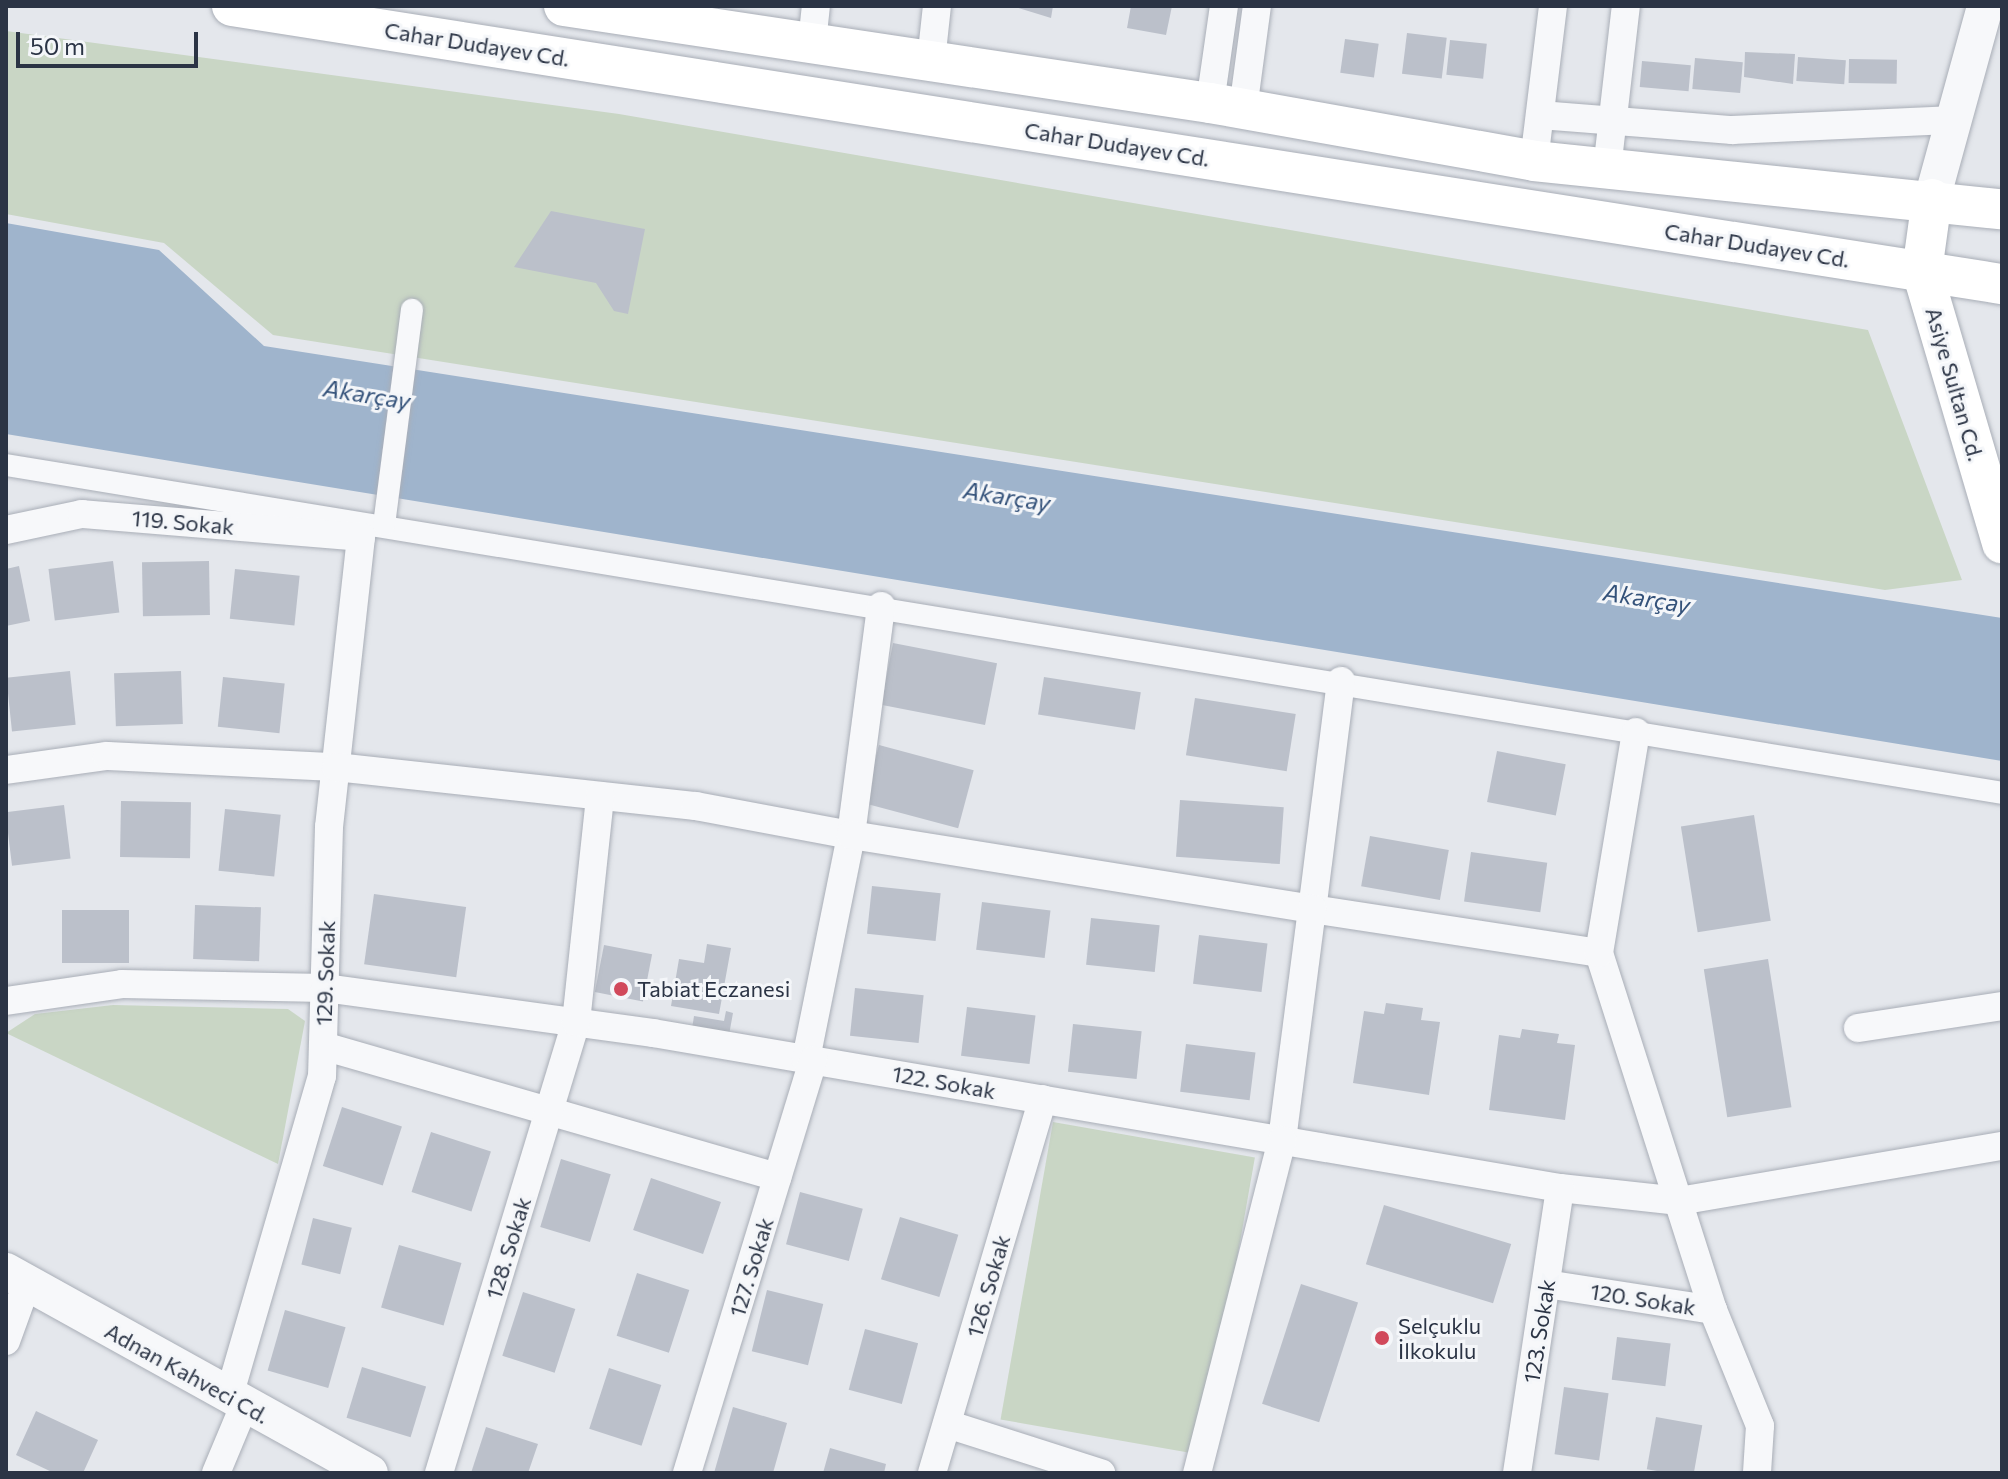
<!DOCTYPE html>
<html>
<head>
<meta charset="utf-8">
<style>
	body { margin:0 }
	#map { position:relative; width:2008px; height:1479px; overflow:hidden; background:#e4e7ec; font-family:Commissioner,sans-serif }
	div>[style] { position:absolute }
	.green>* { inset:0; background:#c9d6c5; transform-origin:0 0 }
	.water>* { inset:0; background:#9fb4cc }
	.building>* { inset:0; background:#bbc0ca; transform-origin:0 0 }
	.roads { filter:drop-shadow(0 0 2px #a9aeb7) drop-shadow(0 0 2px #a9aeb7) }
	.pedestrian>* { height:22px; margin:-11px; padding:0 11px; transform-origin:11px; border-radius:11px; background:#f7f8fa }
	.minor>* { height:28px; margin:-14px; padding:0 14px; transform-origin:14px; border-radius:14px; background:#f7f8fa }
	.tertiary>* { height:36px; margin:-18px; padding:0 18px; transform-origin:18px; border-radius:18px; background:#f7f8fa }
	.secondary>* { height:40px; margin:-20px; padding:0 20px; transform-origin:20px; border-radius:20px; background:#fff }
	.dots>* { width:22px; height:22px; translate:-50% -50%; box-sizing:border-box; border:4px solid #f4f6f9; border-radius:50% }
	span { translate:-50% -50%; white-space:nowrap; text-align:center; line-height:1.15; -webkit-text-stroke:6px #f4f6f9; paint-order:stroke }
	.street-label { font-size:22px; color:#2b3445 }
	.poi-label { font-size:22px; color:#2b3445 }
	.left { translate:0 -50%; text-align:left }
	.water-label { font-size:24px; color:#34527a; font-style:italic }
	.frame { position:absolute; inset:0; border:8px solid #2b3445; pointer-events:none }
	.scale { position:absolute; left:16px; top:32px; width:182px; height:36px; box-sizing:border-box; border:4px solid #2b3445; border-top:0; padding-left:10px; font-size:24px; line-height:28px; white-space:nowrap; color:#2b3445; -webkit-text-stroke:6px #f4f6f9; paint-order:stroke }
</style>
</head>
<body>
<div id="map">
	<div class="green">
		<div style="clip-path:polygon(6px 31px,619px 114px,1868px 330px,1962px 580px,1885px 590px,273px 335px,164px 243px,6px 214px)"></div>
		<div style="clip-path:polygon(113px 1005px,288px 1009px,305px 1021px,278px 1164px,6px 1033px,35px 1014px)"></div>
		<div style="left:1053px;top:1122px;width:205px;height:302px;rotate:10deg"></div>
	</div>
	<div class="water">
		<div style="clip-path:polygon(6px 223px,159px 250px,264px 346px,2002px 618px,2002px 761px,6px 434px)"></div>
	</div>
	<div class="building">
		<div style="clip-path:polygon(1012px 6px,1053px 6px,1051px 18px)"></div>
		<div style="clip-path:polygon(1131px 6px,1172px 6px,1166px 35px,1127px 28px)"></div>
		<div style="left:1407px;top:33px;width:40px;height:41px;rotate:7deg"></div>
		<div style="left:1345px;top:39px;width:34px;height:34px;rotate:8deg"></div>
		<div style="left:1450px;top:40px;width:37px;height:35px;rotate:6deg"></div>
		<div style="clip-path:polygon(1745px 52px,1795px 54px,1793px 84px,1744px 77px)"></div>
		<div style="left:1798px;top:57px;width:48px;height:24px;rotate:4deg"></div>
		<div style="left:1695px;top:58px;width:48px;height:31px;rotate:5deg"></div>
		<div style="left:1849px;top:59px;width:48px;height:24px;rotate:1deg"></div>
		<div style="left:1642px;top:61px;width:49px;height:26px;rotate:5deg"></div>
		<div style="clip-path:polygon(551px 211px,645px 229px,628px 314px,614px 311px,596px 283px,514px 267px)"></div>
		<div style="left:113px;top:561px;width:52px;height:65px;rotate:83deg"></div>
		<div style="left:209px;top:561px;width:54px;height:67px;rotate:89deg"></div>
		<div style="clip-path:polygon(19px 566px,30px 621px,6px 626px,6px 569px)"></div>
		<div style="left:235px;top:569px;width:65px;height:50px;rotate:6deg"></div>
		<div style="left:893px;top:643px;width:106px;height:63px;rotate:11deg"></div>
		<div style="left:70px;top:671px;width:54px;height:64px;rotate:84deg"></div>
		<div style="left:181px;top:671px;width:53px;height:67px;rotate:88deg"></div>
		<div style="left:223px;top:677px;width:62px;height:50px;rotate:6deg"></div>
		<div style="left:1044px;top:677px;width:98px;height:38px;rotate:9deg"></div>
		<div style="left:1195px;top:698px;width:102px;height:58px;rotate:9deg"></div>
		<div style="left:879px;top:745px;width:98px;height:60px;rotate:15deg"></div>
		<div style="left:1497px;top:751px;width:70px;height:52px;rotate:11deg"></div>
		<div style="left:1180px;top:800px;width:104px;height:57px;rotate:4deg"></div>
		<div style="left:121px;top:801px;width:70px;height:56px;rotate:1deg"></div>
		<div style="left:64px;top:805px;width:54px;height:59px;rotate:83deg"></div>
		<div style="left:225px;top:809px;width:56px;height:62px;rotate:6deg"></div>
		<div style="left:1754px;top:815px;width:107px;height:74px;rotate:81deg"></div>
		<div style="left:1370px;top:836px;width:80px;height:51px;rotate:10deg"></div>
		<div style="left:1471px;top:852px;width:77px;height:50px;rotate:8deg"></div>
		<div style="left:872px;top:886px;width:69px;height:48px;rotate:6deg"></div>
		<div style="left:374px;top:894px;width:93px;height:71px;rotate:8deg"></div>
		<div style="left:982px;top:902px;width:69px;height:48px;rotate:7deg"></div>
		<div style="left:195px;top:905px;width:66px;height:54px;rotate:2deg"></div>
		<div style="left:62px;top:910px;width:67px;height:53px"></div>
		<div style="left:1091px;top:918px;width:69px;height:47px;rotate:6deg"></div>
		<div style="left:1199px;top:935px;width:69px;height:49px;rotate:7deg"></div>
		<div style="clip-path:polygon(707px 944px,731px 948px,719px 1014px,671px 1006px,679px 959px,704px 963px)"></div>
		<div style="left:604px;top:945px;width:49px;height:48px;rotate:11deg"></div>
		<div style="left:1768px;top:959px;width:150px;height:65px;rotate:81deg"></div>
		<div style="left:855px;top:988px;width:69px;height:48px;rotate:6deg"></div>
		<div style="clip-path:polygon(1386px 1003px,1423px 1008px,1421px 1020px,1440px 1022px,1429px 1095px,1353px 1083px,1364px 1011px,1384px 1014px)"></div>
		<div style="left:967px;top:1007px;width:69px;height:49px;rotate:7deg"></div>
		<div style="clip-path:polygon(726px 1011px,733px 1013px,729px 1035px,692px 1029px,694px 1016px,724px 1021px)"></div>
		<div style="left:1073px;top:1024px;width:69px;height:48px;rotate:6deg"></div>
		<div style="clip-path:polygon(1522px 1029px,1559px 1034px,1557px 1043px,1575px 1045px,1565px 1120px,1489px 1110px,1499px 1035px,1520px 1038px)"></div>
		<div style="left:1186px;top:1044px;width:70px;height:48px;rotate:7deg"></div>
		<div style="left:342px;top:1107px;width:63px;height:62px;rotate:18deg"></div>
		<div style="left:431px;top:1132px;width:63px;height:63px;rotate:18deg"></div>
		<div style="left:561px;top:1159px;width:52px;height:71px;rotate:17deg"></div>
		<div style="left:651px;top:1178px;width:74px;height:55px;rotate:19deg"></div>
		<div style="left:800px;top:1192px;width:65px;height:54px;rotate:15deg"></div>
		<div style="left:1384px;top:1205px;width:133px;height:62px;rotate:17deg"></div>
		<div style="left:900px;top:1217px;width:61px;height:65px;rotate:17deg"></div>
		<div style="left:313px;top:1218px;width:40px;height:48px;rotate:14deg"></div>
		<div style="left:399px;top:1245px;width:65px;height:65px;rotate:16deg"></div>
		<div style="left:637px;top:1273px;width:55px;height:66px;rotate:18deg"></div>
		<div style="left:1301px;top:1284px;width:60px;height:126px;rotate:18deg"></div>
		<div style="left:767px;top:1290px;width:58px;height:63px;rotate:14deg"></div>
		<div style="left:523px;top:1292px;width:55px;height:67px;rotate:18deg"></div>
		<div style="left:285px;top:1310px;width:63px;height:63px;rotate:16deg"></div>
		<div style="left:865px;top:1329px;width:55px;height:63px;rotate:15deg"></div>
		<div style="left:1617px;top:1337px;width:54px;height:43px;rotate:7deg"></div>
		<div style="left:362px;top:1367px;width:67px;height:53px;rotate:17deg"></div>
		<div style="left:609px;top:1368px;width:55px;height:64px;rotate:18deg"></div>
		<div style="left:1564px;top:1387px;width:45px;height:68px;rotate:8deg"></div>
		<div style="clip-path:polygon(733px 1407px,787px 1423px,773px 1473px,714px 1473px)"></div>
		<div style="clip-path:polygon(36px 1411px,98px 1440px,83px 1473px,54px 1473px,16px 1455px)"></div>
		<div style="left:1656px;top:1417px;width:47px;height:53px;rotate:10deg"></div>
		<div style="clip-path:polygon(486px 1427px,538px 1444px,528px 1473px,471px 1473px)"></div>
		<div style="clip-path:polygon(830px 1448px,886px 1464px,884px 1473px,823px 1473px)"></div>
	</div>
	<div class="roads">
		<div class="pedestrian">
			<div style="left:6px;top:465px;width:2023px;rotate:9.33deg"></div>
			<div style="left:384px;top:525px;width:217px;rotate:-82.6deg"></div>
		</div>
		<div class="minor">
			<div style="left:812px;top:43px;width:37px;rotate:-84deg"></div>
			<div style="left:931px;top:61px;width:55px;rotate:-83.8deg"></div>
			<div style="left:1210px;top:103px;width:98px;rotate:-81.8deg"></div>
			<div style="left:1243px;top:109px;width:104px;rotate:-82.3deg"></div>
			<div style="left:1540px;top:115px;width:193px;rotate:4.5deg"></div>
			<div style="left:1732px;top:130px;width:223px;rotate:-2.6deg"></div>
			<div style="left:1534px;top:161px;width:156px;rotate:-83deg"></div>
			<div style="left:1607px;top:169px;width:164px;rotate:-83.4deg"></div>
			<div style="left:6px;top:530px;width:78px;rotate:-11.9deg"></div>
			<div style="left:82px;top:514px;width:280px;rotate:4.7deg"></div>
			<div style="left:361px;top:537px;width:292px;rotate:96.3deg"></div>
			<div style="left:329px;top:827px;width:249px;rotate:91.6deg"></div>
			<div style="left:322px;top:1076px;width:334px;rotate:106.2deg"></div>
			<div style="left:1341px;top:681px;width:230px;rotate:97.2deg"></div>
			<div style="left:1312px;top:909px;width:290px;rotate:8.7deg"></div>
			<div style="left:1599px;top:953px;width:375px;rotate:72.3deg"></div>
			<div style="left:6px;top:770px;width:102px;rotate:-7.9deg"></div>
			<div style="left:107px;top:756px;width:229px;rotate:2.8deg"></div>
			<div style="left:336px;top:767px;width:362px;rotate:6.2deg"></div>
			<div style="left:696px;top:806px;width:158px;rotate:10.6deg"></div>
			<div style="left:851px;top:835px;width:231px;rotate:-82.5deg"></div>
			<div style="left:1599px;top:953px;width:224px;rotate:-80.5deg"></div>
			<div style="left:6px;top:1001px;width:117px;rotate:-8.3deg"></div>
			<div style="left:122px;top:984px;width:203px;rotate:1.1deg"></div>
			<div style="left:325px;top:988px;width:331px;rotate:7.8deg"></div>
			<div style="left:653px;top:1033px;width:920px;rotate:9.7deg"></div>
			<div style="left:1560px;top:1188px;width:120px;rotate:6.2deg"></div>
			<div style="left:1679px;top:1201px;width:328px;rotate:-9.7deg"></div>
			<div style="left:1858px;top:1028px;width:146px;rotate:-8.7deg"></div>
			<div style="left:323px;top:1046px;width:473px;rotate:16.1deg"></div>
			<div style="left:806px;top:1059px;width:228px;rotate:-78.6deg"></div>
			<div style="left:851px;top:835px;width:467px;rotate:9.1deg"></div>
			<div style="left:1312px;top:909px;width:233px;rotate:97.4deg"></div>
			<div style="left:1282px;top:1140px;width:344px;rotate:104.3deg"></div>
			<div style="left:1546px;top:1284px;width:169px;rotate:8.8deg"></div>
			<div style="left:1713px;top:1310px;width:125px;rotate:67.9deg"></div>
			<div style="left:1760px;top:1426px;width:47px;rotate:93.7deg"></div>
			<div style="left:6px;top:1341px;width:62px;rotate:-70.1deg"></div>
			<div style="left:947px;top:1424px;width:162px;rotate:17.7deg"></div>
			<div style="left:216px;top:1473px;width:73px;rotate:-67.3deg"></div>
			<div style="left:439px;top:1473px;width:471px;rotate:-73.1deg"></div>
			<div style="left:576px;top:1022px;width:227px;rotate:-83.9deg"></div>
			<div style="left:687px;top:1473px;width:432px;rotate:-73deg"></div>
			<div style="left:932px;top:1473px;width:390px;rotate:-73.5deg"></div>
			<div style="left:1517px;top:1473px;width:288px;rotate:-81.4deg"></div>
		</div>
		<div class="tertiary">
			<div style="left:1932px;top:199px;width:200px;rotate:-74.6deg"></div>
			<div style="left:6px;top:1271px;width:416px;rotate:29deg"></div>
		</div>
		<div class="secondary">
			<div style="left:232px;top:6px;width:1792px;rotate:8.93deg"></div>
			<div style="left:564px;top:6px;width:653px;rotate:8.54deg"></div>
			<div style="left:1210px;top:103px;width:329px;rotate:10.1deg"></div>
			<div style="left:1534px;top:161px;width:470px;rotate:5.9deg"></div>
			<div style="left:1932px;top:199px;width:73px;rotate:97.9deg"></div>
			<div style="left:1922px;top:271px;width:284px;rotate:73.6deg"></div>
		</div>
	</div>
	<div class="dots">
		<div style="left:621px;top:989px;background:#d1495b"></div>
		<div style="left:1382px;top:1338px;background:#d1495b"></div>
	</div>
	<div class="street-label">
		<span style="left:477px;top:44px;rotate:9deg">Cahar Dudayev Cd.</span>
		<span style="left:1117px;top:144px;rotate:9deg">Cahar Dudayev Cd.</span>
		<span style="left:1757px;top:245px;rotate:9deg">Cahar Dudayev Cd.</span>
		<span style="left:1955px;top:384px;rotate:74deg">Asiye Sultan Cd.</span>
		<span style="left:183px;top:522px;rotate:5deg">119. Sokak</span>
		<span style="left:325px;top:973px;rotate:-88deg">129. Sokak</span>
		<span style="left:944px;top:1082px;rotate:10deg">122. Sokak</span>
		<span style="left:508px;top:1248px;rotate:-73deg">128. Sokak</span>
		<span style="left:751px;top:1267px;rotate:-73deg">127. Sokak</span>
		<span style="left:988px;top:1286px;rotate:-74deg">126. Sokak</span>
		<span style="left:1643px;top:1299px;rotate:9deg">120. Sokak</span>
		<span style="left:1539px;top:1331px;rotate:-81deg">123. Sokak</span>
		<span style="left:187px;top:1373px;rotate:29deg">Adnan Kahveci Cd.</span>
	</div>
	<div class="poi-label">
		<span class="left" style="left:637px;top:989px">Tabiat Eczanesi</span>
		<span class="left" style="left:1398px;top:1338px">Selçuklu<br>İlkokulu</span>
	</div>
	<div class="water-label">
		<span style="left:367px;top:394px;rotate:9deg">Akarçay</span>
		<span style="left:1007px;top:496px;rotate:9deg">Akarçay</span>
		<span style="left:1647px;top:598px;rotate:9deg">Akarçay</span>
	</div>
	<div class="frame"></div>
	<div class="scale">50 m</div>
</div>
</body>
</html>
